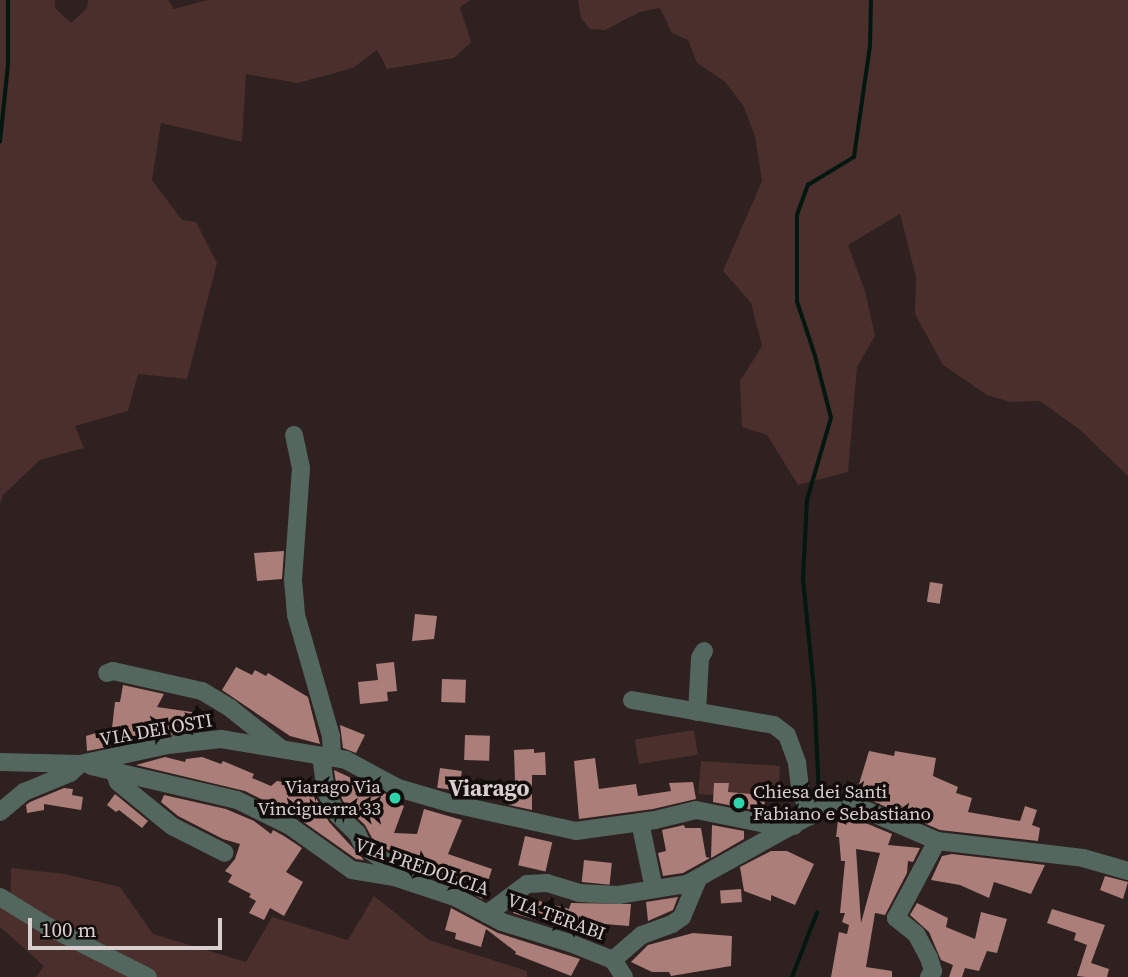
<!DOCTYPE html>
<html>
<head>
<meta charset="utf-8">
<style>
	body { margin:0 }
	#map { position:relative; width:1128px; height:977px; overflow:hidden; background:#2e211f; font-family:"Source Serif 4",serif }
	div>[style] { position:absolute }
	.green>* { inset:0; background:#4a2f2c; transform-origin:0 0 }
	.stream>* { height:3.5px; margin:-1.75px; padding:0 1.75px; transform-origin:1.75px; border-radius:1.75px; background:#011710 }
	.building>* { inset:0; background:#ac7e79; transform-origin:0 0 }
	.minor>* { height:18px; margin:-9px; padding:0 9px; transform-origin:9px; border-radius:9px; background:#53675f }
	.dots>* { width:19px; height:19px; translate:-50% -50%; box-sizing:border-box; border:4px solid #120c0b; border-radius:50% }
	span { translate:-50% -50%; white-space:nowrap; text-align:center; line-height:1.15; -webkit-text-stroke:7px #120c0b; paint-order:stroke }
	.street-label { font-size:19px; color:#d8cfce }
	.poi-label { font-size:19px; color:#d8cfce }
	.right { translate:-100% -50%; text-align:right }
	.left { translate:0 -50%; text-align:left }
	.quarter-label { font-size:23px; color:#d8cfce; font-weight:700 }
	.scale { position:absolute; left:28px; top:918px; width:194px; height:32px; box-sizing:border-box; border:4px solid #d8cfce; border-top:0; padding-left:9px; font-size:21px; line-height:24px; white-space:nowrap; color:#d8cfce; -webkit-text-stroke:5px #120c0b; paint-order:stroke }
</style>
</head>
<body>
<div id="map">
	<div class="green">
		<div style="clip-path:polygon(0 0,55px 0,55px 8px,71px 23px,87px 8px,88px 0,168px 0,174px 9px,208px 0,471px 0,460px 7px,471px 42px,454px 58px,387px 69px,377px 50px,353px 68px,298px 83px,246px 74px,242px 142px,161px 123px,152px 180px,182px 220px,196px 222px,217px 263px,187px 379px,138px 374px,128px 411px,75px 426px,84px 448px,40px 460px,3px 495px,0 504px)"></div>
		<div style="clip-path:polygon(578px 0,1128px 0,1128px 476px,1079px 429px,1040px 401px,1010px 402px,987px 395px,943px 365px,915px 314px,916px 277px,900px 214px,848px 245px,865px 291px,875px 336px,857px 367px,848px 472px,798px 485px,767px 435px,742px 427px,740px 381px,762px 346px,751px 303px,723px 271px,762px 181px,755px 136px,743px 105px,724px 81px,697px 63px,688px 40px,672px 33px,660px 8px,640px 12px,605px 30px,590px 29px,581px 18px)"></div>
		<div style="left:694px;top:730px;width:25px;height:60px;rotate:81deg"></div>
		<div style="clip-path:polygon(701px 761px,780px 766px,778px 796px,728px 792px,729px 784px,715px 783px,714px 795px,698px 794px)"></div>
		<div style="clip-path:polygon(11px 868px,65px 874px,120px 887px,153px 934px,246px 962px,272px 917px,348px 940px,374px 896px,429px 940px,527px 971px,527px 977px,36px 977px,44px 966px,0 927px,0 904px,10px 905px)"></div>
	</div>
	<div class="stream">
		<div style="left:0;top:142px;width:78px;rotate:-84.1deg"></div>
		<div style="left:8px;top:64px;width:64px;rotate:-90deg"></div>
		<div style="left:819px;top:795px;width:105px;rotate:-92.7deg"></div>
		<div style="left:814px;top:690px;width:112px;rotate:-95.7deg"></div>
		<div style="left:803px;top:579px;width:79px;rotate:-87.1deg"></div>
		<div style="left:807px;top:500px;width:85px;rotate:-73.7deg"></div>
		<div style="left:831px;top:418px;width:64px;rotate:-104.5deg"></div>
		<div style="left:815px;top:356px;width:57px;rotate:-108.4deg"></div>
		<div style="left:797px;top:302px;width:87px;rotate:-90deg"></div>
		<div style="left:797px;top:215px;width:32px;rotate:-70deg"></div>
		<div style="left:808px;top:185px;width:54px;rotate:-31.3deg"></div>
		<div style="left:854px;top:157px;width:112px;rotate:-81.8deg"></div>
		<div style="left:870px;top:46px;width:46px;rotate:-88.8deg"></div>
		<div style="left:792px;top:977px;width:69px;rotate:-68.7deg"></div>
	</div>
	<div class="building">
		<div style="clip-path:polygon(284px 551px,282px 579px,257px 581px,254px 553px)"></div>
		<div style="left:930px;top:582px;width:13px;height:20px;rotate:9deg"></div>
		<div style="clip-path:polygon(415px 614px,437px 616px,434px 639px,412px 641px)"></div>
		<div style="clip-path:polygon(394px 662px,397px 691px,387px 692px,388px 701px,360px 704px,358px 682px,378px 680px,376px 664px)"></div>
		<div style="clip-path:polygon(236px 667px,252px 675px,255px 670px,266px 676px,268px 673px,308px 697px,320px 744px,290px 736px,222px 690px)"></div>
		<div style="left:442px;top:679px;width:24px;height:23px;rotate:2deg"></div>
		<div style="clip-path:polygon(123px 685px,164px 694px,157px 707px,192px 712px,191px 731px,87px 751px,86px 736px,112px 728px,115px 702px,120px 702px)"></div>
		<div style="clip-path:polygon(340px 725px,365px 735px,356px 753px,343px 748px)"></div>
		<div style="left:465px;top:735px;width:25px;height:25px;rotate:2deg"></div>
		<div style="clip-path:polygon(534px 749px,534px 753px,545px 752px,546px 775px,532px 775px,532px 810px,509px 805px,510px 781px,515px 782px,514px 750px)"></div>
		<div style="clip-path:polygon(869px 751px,894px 756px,895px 751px,936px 758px,933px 776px,958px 787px,956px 793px,972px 798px,968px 812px,1020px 821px,1025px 806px,1037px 810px,1032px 825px,1040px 828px,1038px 841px,940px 830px,856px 794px)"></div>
		<div style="clip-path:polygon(165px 757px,185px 762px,186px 759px,202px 757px,221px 764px,223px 761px,254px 774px,252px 778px,271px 786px,277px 781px,301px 785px,316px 798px,329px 822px,364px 860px,356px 859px,295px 816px,245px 791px,136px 765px)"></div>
		<div style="clip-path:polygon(595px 758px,599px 789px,636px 784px,638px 796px,671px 791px,669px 783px,693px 782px,696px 799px,653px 809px,579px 819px,574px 761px)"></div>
		<div style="left:440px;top:768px;width:22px;height:20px;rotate:8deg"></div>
		<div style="clip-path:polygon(334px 770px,388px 795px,386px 800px,404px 806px,394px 833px,417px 834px,424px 809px,462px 820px,448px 854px,492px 869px,482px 899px,461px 887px,402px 868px,394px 854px,372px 838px,365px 825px,346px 807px,337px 789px)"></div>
		<div style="clip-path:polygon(714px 783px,729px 783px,728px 792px,765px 795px,764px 812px,713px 802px)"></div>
		<div style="clip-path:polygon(64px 788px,73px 789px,72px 795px,83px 797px,81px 810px,44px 804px,44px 810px,27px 813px,26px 805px,30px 802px)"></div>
		<div style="clip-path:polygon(115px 794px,148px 821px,142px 828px,119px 810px,116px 812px,107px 805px)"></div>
		<div style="clip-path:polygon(164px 795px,226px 809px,254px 821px,271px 834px,273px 830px,284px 836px,302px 848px,286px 872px,303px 882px,284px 916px,270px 908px,264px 920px,249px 913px,256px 901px,249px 897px,251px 894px,228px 882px,232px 875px,225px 871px,235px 859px,240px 844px,223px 839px,178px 816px,161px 802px)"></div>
		<div style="clip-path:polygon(evenodd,839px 812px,892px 834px,888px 845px,920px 848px,913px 862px,908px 861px,907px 873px,885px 915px,875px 913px,866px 967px,892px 971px,892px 977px,831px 977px,839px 932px,847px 934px,849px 925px,842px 922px,845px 913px,840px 913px,845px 861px,841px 861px,839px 837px,836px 837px,839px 812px,856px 849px,880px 853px,861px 923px,856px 849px)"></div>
		<div style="clip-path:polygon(684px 825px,685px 828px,701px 828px,706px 857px,710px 858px,683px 873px,663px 876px,658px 853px,666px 851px,662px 830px)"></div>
		<div style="clip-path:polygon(712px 825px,744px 831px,744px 839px,711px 858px)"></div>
		<div style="left:525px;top:836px;width:28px;height:30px;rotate:13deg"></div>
		<div style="clip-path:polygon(771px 851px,787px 851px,814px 864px,795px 905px,771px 895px,771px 901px,744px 891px,740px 867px)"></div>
		<div style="clip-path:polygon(952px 854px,1045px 865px,1031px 894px,994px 882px,989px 898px,960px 885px,931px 880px,942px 856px)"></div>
		<div style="left:584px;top:860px;width:28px;height:22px;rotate:6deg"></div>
		<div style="clip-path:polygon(1105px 876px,1128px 882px,1123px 899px,1100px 890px)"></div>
		<div style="left:741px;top:889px;width:13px;height:21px;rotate:86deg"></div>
		<div style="clip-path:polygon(678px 897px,673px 910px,648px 921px,646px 902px)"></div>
		<div style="clip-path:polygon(539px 901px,569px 909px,571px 903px,631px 904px,629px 926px,604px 924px,598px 938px,513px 913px,515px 910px,530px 914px,534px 903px)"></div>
		<div style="clip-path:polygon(917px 903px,948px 918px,946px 927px,975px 939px,981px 912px,1007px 919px,997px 953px,987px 951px,979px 971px,965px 968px,962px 977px,949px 977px,953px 965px,941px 960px,929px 932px,910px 915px)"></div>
		<div style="clip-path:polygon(451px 908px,498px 933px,580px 959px,571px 976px,515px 954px,516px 952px,486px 929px,481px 947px,455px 939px,456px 933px,445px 930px)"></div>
		<div style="clip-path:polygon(1052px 909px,1105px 925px,1091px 963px,1109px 969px,1107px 977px,1086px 977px,1087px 973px,1086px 977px,1077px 976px,1087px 945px,1074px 940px,1076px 933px,1047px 923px)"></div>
		<div style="clip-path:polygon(693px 933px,732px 936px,731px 966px,671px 976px,669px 972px,652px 972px,631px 962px,648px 945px)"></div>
	</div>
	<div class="minor">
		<div style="left:294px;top:435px;width:34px;rotate:78deg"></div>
		<div style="left:301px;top:468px;width:112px;rotate:94.1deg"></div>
		<div style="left:293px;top:580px;width:35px;rotate:85deg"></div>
		<div style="left:296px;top:615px;width:126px;rotate:73.9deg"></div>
		<div style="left:331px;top:736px;width:22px;rotate:87deg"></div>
		<div style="left:107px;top:673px;width:6px;rotate:-18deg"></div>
		<div style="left:113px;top:671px;width:91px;rotate:12.7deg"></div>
		<div style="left:202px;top:691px;width:33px;rotate:31deg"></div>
		<div style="left:230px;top:708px;width:63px;rotate:38.5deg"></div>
		<div style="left:632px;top:700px;width:144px;rotate:10deg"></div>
		<div style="left:774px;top:725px;width:16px;rotate:38deg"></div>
		<div style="left:787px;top:735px;width:30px;rotate:70deg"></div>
		<div style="left:797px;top:763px;width:26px;rotate:83deg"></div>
		<div style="left:800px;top:789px;width:29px;rotate:70deg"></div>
		<div style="left:697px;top:712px;width:54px;rotate:-86.8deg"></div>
		<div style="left:700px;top:658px;width:8px;rotate:-60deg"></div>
		<div style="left:321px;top:756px;width:36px;rotate:82deg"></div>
		<div style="left:326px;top:792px;width:25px;rotate:63deg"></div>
		<div style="left:337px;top:814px;width:28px;rotate:44deg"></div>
		<div style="left:357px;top:833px;width:14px;rotate:65deg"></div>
		<div style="left:363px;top:846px;width:29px;rotate:35deg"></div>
		<div style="left:387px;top:863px;width:16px;rotate:63deg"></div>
		<div style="left:0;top:762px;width:80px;rotate:1.4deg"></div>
		<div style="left:80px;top:764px;width:90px;rotate:-12.2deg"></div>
		<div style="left:168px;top:745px;width:53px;rotate:-6.5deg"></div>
		<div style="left:221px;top:739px;width:127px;rotate:9.5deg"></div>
		<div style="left:346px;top:760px;width:59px;rotate:28.3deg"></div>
		<div style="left:398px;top:788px;width:53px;rotate:16.4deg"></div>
		<div style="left:449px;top:803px;width:130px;rotate:12.4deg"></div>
		<div style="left:576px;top:831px;width:80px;rotate:-7.9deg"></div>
		<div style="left:655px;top:820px;width:42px;rotate:-13.7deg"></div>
		<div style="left:696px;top:810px;width:82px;rotate:11.3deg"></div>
		<div style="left:776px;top:826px;width:18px"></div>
		<div style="left:91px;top:766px;width:150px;rotate:13.1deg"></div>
		<div style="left:237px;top:800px;width:59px;rotate:26.1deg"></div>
		<div style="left:290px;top:826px;width:76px;rotate:35.4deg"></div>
		<div style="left:352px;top:870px;width:43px;rotate:9.5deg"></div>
		<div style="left:394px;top:877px;width:66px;rotate:18.4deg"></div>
		<div style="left:457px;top:898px;width:51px;rotate:28.1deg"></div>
		<div style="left:502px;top:922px;width:71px;rotate:17.2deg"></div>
		<div style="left:570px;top:943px;width:46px;rotate:21.6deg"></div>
		<div style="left:114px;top:771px;width:12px;rotate:70deg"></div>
		<div style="left:118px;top:782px;width:70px;rotate:39.2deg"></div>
		<div style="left:172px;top:826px;width:59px;rotate:27deg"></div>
		<div style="left:0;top:812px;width:31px;rotate:-40deg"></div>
		<div style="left:24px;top:792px;width:50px;rotate:-22.4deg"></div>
		<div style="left:70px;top:773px;width:13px;rotate:-42deg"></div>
		<div style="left:640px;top:822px;width:68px;rotate:78.2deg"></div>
		<div style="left:0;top:897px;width:55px;rotate:31.7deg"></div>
		<div style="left:47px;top:926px;width:113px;rotate:26.8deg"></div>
		<div style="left:487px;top:914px;width:50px;rotate:-36.9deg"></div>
		<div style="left:527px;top:884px;width:20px;rotate:-3deg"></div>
		<div style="left:547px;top:883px;width:34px;rotate:17deg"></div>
		<div style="left:579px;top:893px;width:39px;rotate:3deg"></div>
		<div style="left:618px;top:895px;width:70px;rotate:-9.1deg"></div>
		<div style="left:687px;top:884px;width:175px;rotate:-29.1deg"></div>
		<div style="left:840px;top:799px;width:106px;rotate:23.4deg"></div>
		<div style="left:937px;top:841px;width:147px;rotate:6.6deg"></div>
		<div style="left:1083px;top:858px;width:47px;rotate:16.1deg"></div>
		<div style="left:613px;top:960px;width:38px;rotate:-41deg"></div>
		<div style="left:642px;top:935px;width:32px;rotate:-20deg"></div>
		<div style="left:672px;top:924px;width:12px;rotate:-35deg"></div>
		<div style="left:682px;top:917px;width:41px;rotate:-67.2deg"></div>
		<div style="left:613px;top:960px;width:20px;rotate:57deg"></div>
		<div style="left:929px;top:977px;width:7px;rotate:-56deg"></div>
		<div style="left:933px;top:971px;width:14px;rotate:-107deg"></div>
		<div style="left:929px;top:958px;width:27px;rotate:-118deg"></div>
		<div style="left:916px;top:934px;width:26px;rotate:-141deg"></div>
		<div style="left:896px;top:918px;width:87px;rotate:-62deg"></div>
	</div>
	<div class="dots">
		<div style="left:395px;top:798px;background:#30d4aa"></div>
		<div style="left:739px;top:803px;background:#30d4aa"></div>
	</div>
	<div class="street-label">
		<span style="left:156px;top:730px;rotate:-10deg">VIA DEI OSTI</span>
		<span style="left:422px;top:867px;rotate:19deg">VIA PREDOLCIA</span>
		<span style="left:556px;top:917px;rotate:20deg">VIA TERABI</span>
	</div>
	<div class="poi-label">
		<span class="right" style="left:381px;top:798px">Viarago Via<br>Vinciguerra 33</span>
		<span class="left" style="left:753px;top:803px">Chiesa dei Santi<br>Fabiano e Sebastiano</span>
	</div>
	<div class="quarter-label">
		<span style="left:489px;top:788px">Viarago</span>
	</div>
	<div class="scale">100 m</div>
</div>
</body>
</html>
